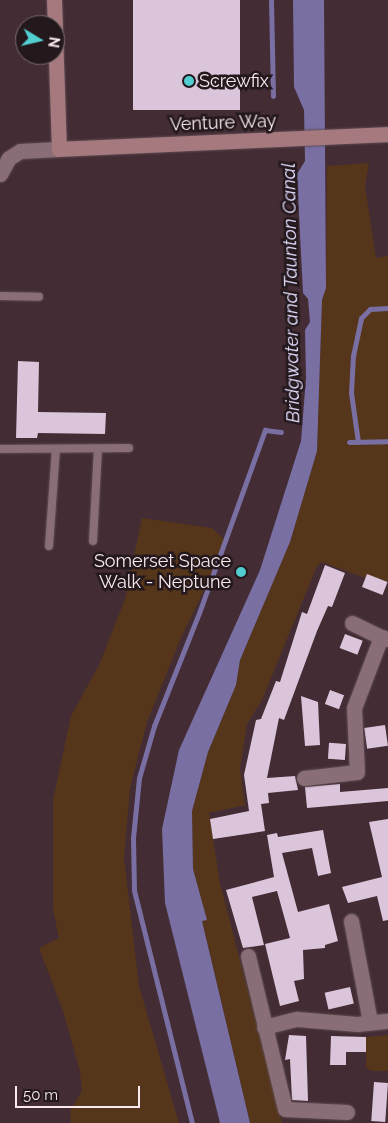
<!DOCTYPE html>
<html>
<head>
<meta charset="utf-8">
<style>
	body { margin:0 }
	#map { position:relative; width:388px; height:1123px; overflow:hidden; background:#432c34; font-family:Raleway,sans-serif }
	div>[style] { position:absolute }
	.green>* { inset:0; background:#56361b }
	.water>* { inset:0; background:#796fa3 }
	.stream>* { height:5px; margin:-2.5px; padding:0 2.5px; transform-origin:2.5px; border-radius:2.5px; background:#796fa3 }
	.building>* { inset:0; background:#dac5db; transform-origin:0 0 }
	.roads { filter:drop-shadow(0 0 1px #5f4c53) drop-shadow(0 0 1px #5f4c53) }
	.lane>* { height:8px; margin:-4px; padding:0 4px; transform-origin:4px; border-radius:4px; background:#896d77 }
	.street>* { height:15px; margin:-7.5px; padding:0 7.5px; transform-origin:7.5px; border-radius:7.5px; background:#896d77 }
	.secondary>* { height:15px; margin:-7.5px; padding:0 7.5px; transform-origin:7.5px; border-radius:7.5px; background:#a5797d }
	.dots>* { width:14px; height:14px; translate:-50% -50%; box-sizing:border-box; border:2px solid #23181c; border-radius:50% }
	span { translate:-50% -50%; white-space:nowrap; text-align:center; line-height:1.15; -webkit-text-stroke:5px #23181c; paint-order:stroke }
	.poi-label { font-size:18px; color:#faeaef }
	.left { translate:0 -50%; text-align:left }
	.right { translate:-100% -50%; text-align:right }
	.street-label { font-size:18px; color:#faeaef }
	.water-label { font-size:19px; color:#e2ddfd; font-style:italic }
	.north { position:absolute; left:15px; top:15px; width:50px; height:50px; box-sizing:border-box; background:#23181c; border:1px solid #796c70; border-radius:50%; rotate:99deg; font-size:14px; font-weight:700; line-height:20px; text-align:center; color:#faeaef }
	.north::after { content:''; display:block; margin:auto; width:18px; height:22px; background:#52cdd0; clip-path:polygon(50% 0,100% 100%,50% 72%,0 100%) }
	.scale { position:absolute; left:15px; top:1086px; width:125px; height:22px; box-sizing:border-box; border:2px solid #faeaef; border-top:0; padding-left:6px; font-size:15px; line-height:18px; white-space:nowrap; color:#faeaef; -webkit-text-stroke:4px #23181c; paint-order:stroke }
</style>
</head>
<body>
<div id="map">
	<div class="green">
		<div style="clip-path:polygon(369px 163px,365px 186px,376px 258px,388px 256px,388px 582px,367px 575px,365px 578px,322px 562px,317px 566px,262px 700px,247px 724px,240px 769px,245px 805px,209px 813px,220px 883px,282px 1123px,250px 1123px,202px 920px,207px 920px,193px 869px,192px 811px,208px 752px,236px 685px,240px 660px,290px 542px,317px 451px,322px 300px,326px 288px,327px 166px)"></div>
		<div style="clip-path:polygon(142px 518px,212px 528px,227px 542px,180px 640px,147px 722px,130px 788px,124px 858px,139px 986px,179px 1123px,71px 1123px,70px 1111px,82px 1091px,80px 1071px,63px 1011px,39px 948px,59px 938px,53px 910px,53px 800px,71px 716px,100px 663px,125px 599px)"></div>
		<div style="clip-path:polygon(388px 1035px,388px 1071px,371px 1071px,366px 1067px,366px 1037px)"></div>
	</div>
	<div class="water">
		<div style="clip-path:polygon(293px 0,324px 0,326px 288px,322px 300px,317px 451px,290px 542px,240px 660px,236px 685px,208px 752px,192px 811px,193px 869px,207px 920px,202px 921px,250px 1123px,220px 1123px,165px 903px,162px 829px,179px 750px,260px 570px,301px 441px,306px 378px,305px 330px,310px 322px,308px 299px,303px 293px,297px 174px,305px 161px,304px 110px,294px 87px)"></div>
	</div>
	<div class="stream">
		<div style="left:271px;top:0;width:96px;rotate:88.8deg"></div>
		<div style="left:349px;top:442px;width:39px;rotate:-1deg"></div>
		<div style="left:358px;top:442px;width:49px;rotate:-98.1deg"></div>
		<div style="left:351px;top:393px;width:37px;rotate:-87deg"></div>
		<div style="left:353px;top:356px;width:39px;rotate:-78deg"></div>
		<div style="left:361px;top:318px;width:13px;rotate:-45deg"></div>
		<div style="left:370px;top:309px;width:18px;rotate:-3deg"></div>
		<div style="left:192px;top:1123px;width:240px;rotate:-104deg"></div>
		<div style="left:134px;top:890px;width:52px;rotate:-91.1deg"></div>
		<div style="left:133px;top:838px;width:60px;rotate:-84.3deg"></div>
		<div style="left:139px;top:778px;width:54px;rotate:-73.9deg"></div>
		<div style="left:154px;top:726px;width:122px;rotate:-68.3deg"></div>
		<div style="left:199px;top:613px;width:195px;rotate:-70.2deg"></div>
		<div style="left:265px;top:430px;width:16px;rotate:7deg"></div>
	</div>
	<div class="building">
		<div style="left:133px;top:0;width:107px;height:110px"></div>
		<div style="clip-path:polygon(18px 361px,39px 362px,38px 412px,106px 413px,105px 434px,38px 433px,37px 438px,16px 438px)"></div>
		<div style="clip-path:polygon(325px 565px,345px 573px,332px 607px,328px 606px,317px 631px,284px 720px,279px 718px,267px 778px,295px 776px,298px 790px,268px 793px,269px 803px,261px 804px,265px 831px,213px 839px,210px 819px,249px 811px,244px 775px,256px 720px,261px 719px,276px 681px,280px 682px,302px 612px,307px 614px)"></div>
		<div style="left:367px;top:574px;width:22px;height:14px;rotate:21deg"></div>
		<div style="left:345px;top:634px;width:19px;height:15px;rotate:21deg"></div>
		<div style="left:330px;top:690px;width:15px;height:15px;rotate:20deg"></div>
		<div style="clip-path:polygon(301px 696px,318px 702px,320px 745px,305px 746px)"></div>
		<div style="left:385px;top:725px;width:21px;height:21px;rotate:82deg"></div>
		<div style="left:346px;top:744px;width:16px;height:17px;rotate:94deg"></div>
		<div style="clip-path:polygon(340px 784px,340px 792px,388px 788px,388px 801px,307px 808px,305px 787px)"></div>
		<div style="clip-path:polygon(388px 819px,388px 920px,383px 921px,377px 896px,348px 903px,342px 887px,382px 877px,369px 822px)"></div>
		<div style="clip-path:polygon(323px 830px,331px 873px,318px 876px,312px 848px,282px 853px,298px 912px,329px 904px,338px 941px,325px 945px,325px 948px,303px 950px,304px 979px,294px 981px,299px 1001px,280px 1006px,265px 944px,290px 938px,277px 891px,252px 897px,264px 945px,243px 948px,226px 890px,274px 877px,267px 835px,277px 833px,278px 837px)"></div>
		<div style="left:350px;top:987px;width:17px;height:26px;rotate:77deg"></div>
		<div style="clip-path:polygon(289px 1035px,306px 1036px,308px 1101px,292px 1100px,290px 1059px,285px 1060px)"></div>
		<div style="clip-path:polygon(331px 1036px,366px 1037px,366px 1052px,346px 1052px,346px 1065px,330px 1065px)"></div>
		<div style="left:374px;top:1082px;width:14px;height:39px;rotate:4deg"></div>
	</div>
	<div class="roads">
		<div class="lane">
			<div style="left:0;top:296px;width:39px;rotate:1deg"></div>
			<div style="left:0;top:449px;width:129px;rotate:-0.4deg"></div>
			<div style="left:93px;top:541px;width:92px;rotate:-86.9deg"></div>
			<div style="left:49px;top:546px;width:97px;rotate:-85.9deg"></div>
		</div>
		<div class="street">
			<div style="left:0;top:174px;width:18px;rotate:-61deg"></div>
			<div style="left:9px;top:158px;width:13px;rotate:-32deg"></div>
			<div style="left:20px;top:151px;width:39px;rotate:-3deg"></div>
			<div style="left:352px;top:623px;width:32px;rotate:26deg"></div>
			<div style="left:304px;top:778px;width:53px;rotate:-6.5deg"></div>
			<div style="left:357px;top:772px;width:64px;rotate:-92.7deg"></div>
			<div style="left:354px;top:708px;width:76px;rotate:-69.2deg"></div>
			<div style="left:381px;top:637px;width:7px;rotate:16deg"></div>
			<div style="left:351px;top:921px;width:103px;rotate:79.3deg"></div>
			<div style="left:248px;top:956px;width:157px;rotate:76.4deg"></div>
			<div style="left:285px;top:1109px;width:62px;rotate:2.8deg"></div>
			<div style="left:264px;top:1027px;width:34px;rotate:-14deg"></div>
			<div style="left:297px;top:1019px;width:60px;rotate:4.8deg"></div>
			<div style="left:357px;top:1024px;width:31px;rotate:-6deg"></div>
		</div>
		<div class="secondary">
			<div style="left:54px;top:0;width:149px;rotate:88.1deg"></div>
			<div style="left:59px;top:149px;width:329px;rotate:-2.6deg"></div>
		</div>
	</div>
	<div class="dots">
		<div style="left:189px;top:81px;background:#52cdd0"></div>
		<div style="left:241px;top:572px;background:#52cdd0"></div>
	</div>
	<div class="poi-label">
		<span class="left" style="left:199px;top:81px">Screwfix</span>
		<span class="right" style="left:231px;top:572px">Somerset Space<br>Walk - Neptune</span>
	</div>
	<div class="street-label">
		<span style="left:223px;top:123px;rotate:-2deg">Venture Way</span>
	</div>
	<div class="water-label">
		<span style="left:291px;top:293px;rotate:-91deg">Bridgwater and Taunton Canal</span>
	</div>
	<div class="north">N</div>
	<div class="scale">50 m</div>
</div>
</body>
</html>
